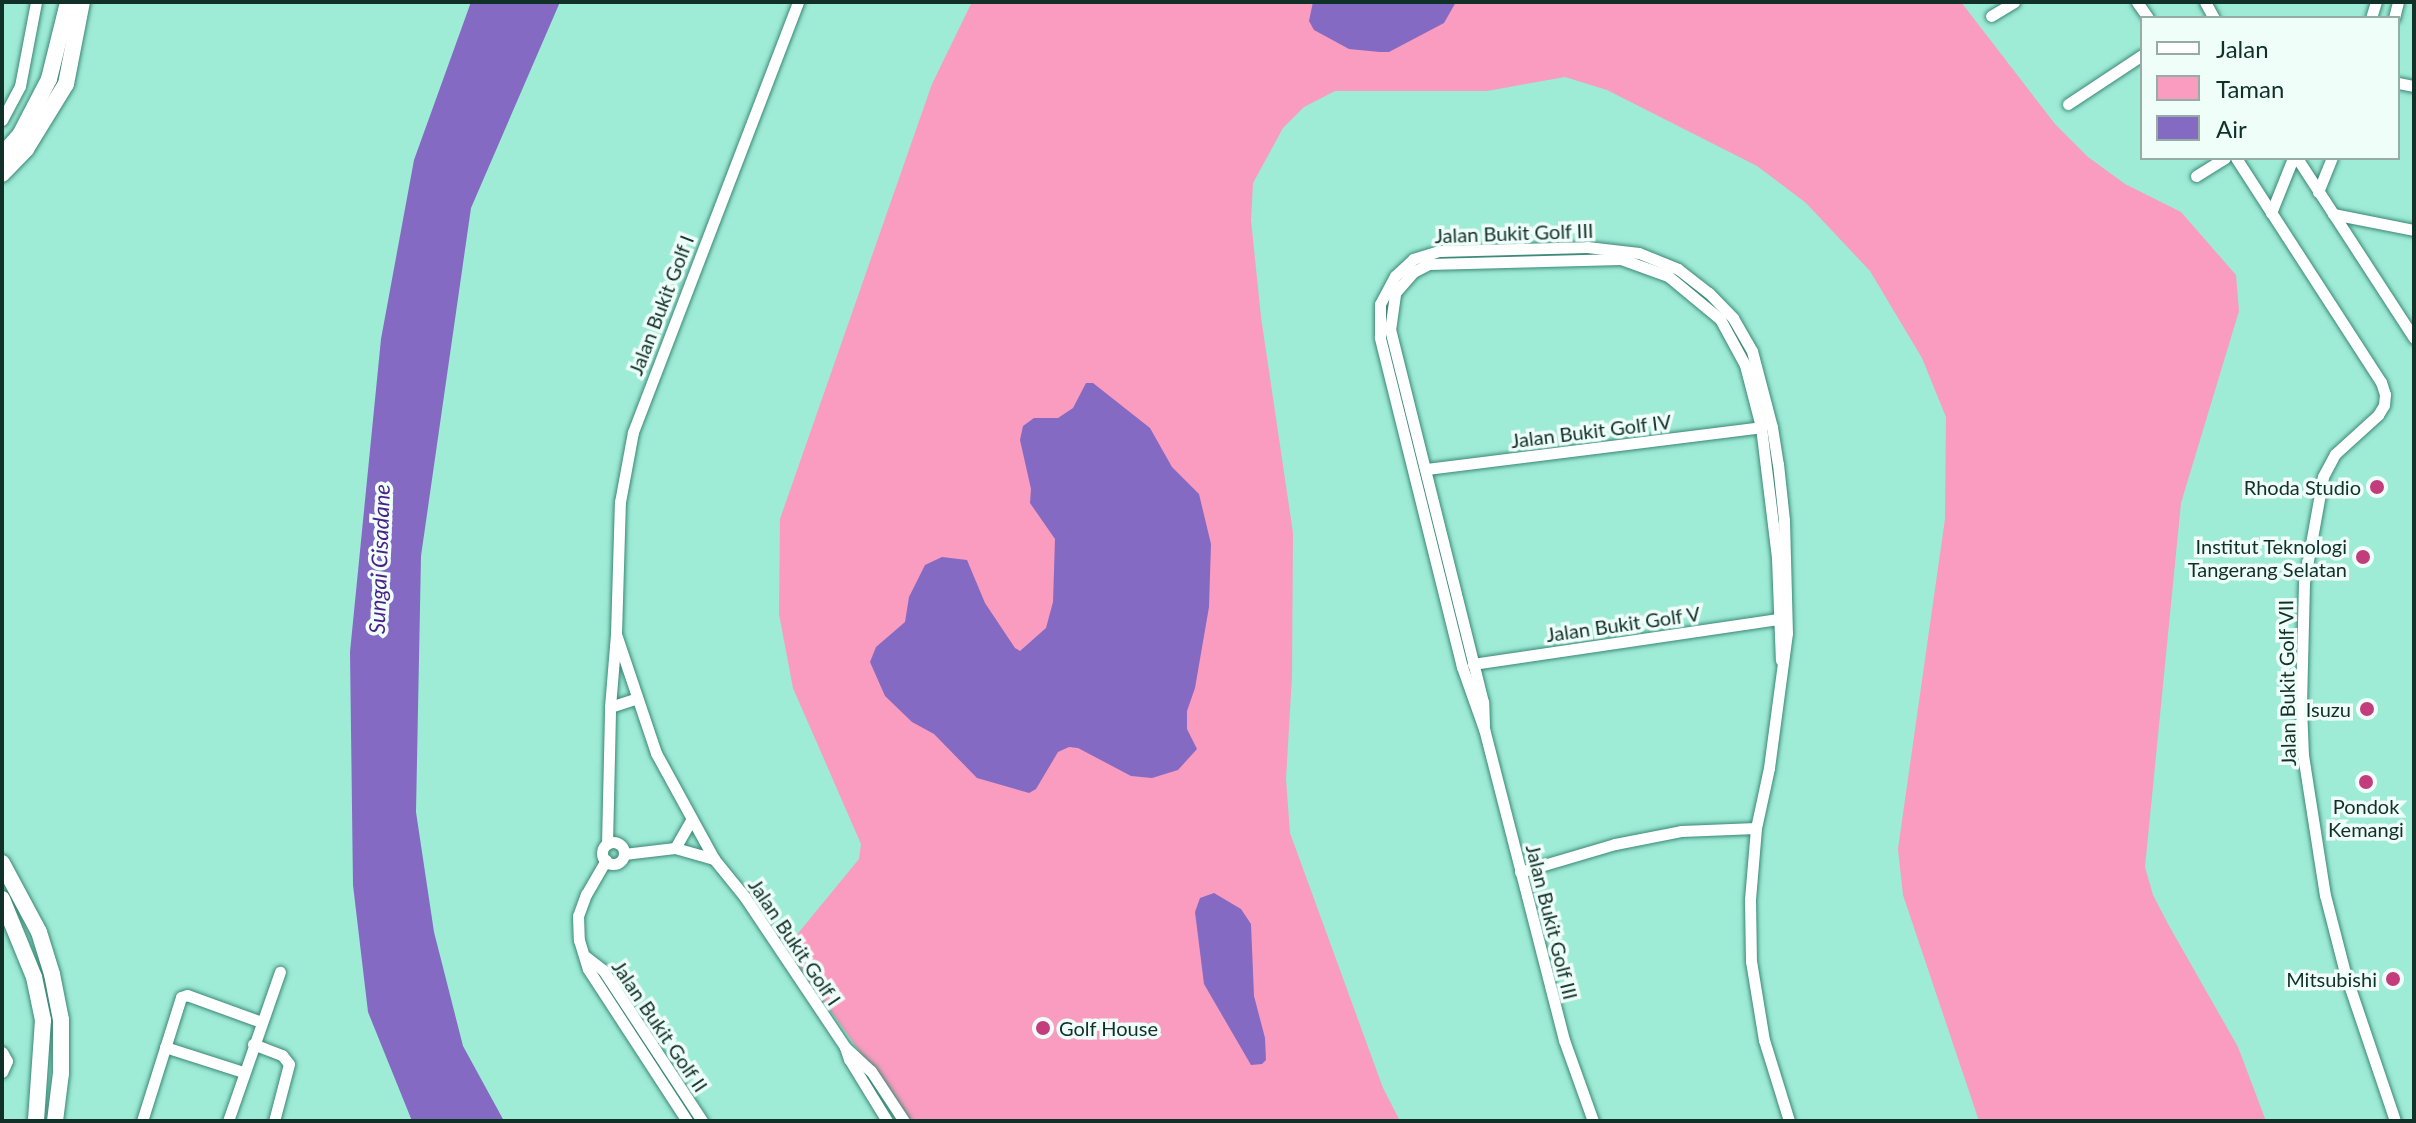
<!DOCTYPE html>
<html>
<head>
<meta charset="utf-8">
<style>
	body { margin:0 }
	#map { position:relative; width:2416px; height:1123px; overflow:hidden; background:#9eebd6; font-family:Lato,sans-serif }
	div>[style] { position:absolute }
	.green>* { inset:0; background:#f99cbf }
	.water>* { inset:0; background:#846ac3 }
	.roads { filter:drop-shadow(0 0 2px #3b8876) drop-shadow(0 0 2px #3b8876) }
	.street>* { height:11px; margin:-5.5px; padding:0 5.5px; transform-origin:5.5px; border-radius:5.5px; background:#fff }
	.street>.ring { margin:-5.5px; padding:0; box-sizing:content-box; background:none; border:11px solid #fff; border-radius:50% }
	.secondary>* { height:16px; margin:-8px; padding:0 8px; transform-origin:8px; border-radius:8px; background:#fff }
	.dots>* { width:22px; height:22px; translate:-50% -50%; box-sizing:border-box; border:4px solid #effef9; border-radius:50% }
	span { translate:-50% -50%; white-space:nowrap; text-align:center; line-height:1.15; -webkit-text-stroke:7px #effef9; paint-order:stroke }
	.street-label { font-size:20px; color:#103028 }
	.poi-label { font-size:20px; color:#103028 }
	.right { translate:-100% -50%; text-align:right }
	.left { translate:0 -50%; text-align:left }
	.water-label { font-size:22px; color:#4a1f8a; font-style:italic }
	.frame { position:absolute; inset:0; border:4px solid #103028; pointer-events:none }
	.legend { position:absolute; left:2140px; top:16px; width:260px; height:144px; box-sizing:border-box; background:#effef9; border:2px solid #96aca5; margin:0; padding:10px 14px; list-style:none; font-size:24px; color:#103028 }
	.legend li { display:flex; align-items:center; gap:16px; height:40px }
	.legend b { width:40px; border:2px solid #96aca5 }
</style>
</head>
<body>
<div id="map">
	<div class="green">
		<div style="clip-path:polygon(972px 2px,1961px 2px,2055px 124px,2088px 157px,2125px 184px,2181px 212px,2236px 275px,2239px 311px,2181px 503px,2145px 867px,2153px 895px,2168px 924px,2238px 1047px,2266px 1121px,1979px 1121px,1903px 895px,1898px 849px,1945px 519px,1946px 417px,1922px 358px,1870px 271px,1806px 203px,1757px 166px,1607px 90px,1565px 77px,1487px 91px,1335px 91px,1304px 107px,1283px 128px,1253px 183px,1251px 220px,1261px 317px,1293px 533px,1292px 676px,1286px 779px,1290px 833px,1383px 1088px,1400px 1121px,909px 1121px,786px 948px,859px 859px,861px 844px,793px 688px,779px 614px,780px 519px,932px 84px)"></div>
	</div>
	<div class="water">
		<div style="clip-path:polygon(471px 2px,560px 2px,471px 208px,421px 556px,416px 812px,434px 932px,463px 1046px,504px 1121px,412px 1121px,368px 1012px,353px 885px,350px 652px,381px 339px,414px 160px)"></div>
		<div style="clip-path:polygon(1313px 2px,1456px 2px,1444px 23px,1389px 52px,1380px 52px,1349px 49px,1314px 30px,1309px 21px)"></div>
		<div style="clip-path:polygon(1086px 383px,1093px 383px,1150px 428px,1172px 467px,1199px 494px,1211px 544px,1209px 607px,1195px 688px,1187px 711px,1187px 729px,1197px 749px,1178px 770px,1152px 778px,1131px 776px,1078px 748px,1069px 747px,1058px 752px,1036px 789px,1029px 793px,977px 778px,934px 734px,912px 722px,885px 696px,870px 662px,876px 647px,905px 622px,909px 597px,925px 565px,942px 557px,967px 560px,985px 603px,1015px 648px,1020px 651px,1046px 628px,1053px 602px,1055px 539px,1030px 503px,1031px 489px,1020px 440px,1023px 426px,1034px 418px,1058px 418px,1073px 408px)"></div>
		<div style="clip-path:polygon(1214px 893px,1241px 909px,1251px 924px,1254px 996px,1265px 1038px,1266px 1060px,1262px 1064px,1251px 1065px,1204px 984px,1195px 912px,1200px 898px)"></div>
	</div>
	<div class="roads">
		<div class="street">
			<div style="left:2137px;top:2px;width:19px;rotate:55deg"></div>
			<div style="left:2205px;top:2px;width:18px;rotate:61deg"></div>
			<div style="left:1991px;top:16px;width:27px;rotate:-31deg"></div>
			<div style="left:2371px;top:18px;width:17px;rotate:-73deg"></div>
			<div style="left:2394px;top:18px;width:16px;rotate:-76deg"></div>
			<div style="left:2398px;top:83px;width:16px;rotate:11deg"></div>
			<div style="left:2068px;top:104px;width:89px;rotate:-33.5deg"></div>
			<div style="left:2px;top:120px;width:38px;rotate:-62deg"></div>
			<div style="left:20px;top:86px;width:86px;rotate:-79.2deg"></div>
			<div style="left:2236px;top:158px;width:267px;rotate:57.1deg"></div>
			<div style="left:2381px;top:382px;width:13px;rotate:72deg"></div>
			<div style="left:2385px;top:394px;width:11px;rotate:95deg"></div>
			<div style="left:2384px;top:405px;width:12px;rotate:121deg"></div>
			<div style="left:2378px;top:415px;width:58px;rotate:137.8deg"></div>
			<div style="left:2335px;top:454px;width:26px;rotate:118deg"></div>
			<div style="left:2323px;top:477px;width:108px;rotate:100.2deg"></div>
			<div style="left:2304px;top:583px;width:123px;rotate:91.4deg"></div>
			<div style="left:2301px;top:706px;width:49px;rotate:87.7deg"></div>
			<div style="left:2303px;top:755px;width:142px;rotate:81.1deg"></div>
			<div style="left:2325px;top:895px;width:81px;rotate:75.6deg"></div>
			<div style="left:2345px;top:973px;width:156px;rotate:71.3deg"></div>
			<div style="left:2297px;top:158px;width:215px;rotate:57deg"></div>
			<div style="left:2196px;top:176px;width:34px;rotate:-32deg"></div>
			<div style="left:2318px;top:192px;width:37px;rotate:-68deg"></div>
			<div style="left:2271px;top:213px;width:59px;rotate:-68.2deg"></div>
			<div style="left:2333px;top:214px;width:83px;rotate:11.2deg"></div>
			<div style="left:1426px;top:469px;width:338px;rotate:-7.1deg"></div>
			<div style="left:616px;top:634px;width:132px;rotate:-88.3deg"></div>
			<div style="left:620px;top:502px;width:71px;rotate:-79.5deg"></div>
			<div style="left:633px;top:432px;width:461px;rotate:-69deg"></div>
			<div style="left:1473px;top:664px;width:308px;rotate:-8.4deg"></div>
			<div style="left:610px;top:707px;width:26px;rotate:-18deg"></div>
			<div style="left:1484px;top:725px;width:23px;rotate:-92deg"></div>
			<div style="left:1483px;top:702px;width:383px;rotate:-104deg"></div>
			<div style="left:1390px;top:330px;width:37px;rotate:-82deg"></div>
			<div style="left:1395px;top:293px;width:28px;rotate:-49deg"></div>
			<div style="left:1413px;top:272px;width:18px;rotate:-27deg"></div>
			<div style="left:1429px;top:264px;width:192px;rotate:-1.5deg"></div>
			<div style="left:1621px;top:259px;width:50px;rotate:19.9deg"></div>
			<div style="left:1668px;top:276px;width:67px;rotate:39.6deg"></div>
			<div style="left:1720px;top:319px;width:52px;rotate:61.5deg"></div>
			<div style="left:1745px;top:365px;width:64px;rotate:75.5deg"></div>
			<div style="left:1761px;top:427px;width:132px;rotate:83deg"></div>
			<div style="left:1777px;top:558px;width:102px;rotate:87.8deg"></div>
			<div class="ring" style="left:602px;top:842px;width:11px;height:11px"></div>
			<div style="left:607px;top:844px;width:137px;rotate:-88.7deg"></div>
			<div style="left:610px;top:707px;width:73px;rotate:-85.3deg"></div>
			<div style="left:616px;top:634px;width:126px;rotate:71.4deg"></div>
			<div style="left:656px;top:753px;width:121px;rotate:61.3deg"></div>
			<div style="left:714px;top:859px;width:48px;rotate:51deg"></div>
			<div style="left:744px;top:896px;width:182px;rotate:56.2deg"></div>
			<div style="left:845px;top:1047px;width:35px;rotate:43deg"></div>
			<div style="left:871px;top:1071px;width:60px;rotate:56.6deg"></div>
			<div style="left:675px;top:848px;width:32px;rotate:-60deg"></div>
			<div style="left:624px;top:854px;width:51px;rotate:-6.7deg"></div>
			<div style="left:675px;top:848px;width:41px;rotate:15.8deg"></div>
			<div style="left:606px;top:860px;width:39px;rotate:120deg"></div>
			<div style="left:586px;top:894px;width:23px;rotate:110deg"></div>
			<div style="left:578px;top:916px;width:24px;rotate:88deg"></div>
			<div style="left:579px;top:940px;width:30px;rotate:73deg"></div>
			<div style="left:588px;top:969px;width:181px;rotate:56.9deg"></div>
			<div style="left:1520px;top:872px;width:99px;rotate:-16.4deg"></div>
			<div style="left:1615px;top:844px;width:67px;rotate:-11.1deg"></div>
			<div style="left:1681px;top:831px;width:75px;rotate:-2.3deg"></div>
			<div style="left:585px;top:956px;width:23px;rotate:38deg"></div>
			<div style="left:603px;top:970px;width:181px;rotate:56.7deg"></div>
			<div style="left:253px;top:1044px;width:31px;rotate:21deg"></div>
			<div style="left:282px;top:1055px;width:11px;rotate:52deg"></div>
			<div style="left:289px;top:1064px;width:59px;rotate:104.7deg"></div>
			<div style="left:165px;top:1047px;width:82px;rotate:17.8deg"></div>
			<div style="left:845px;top:1047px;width:13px;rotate:72deg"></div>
			<div style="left:849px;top:1059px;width:73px;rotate:58.5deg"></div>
			<div style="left:2px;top:1052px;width:10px;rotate:61deg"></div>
			<div style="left:7px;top:1061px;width:12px;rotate:114deg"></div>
			<div style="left:142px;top:1121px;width:130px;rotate:-72.5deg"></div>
			<div style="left:181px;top:997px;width:6px;rotate:-18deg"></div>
			<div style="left:187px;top:995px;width:79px;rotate:20deg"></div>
			<div style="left:228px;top:1121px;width:158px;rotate:-70.8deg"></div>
			<div style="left:1593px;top:1121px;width:86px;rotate:-109.7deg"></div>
			<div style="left:1564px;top:1040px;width:321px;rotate:-104.4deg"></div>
			<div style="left:1484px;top:729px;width:66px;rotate:-109.5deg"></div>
			<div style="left:1462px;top:667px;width:340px;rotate:-104deg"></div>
			<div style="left:1380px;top:337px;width:33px;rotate:-90deg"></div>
			<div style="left:1380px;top:304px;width:32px;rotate:-62deg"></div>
			<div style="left:1395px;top:276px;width:25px;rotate:-43deg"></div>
			<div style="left:1413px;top:259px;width:27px;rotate:-17deg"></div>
			<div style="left:1439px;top:251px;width:148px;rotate:-1.5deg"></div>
			<div style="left:1587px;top:247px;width:52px;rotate:6.6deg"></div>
			<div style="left:1639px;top:253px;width:42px;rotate:22.3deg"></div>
			<div style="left:1678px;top:269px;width:39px;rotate:38deg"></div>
			<div style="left:1709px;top:293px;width:35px;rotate:46deg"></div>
			<div style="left:1733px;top:318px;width:38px;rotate:60deg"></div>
			<div style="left:1752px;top:351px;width:79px;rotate:75.3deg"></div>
			<div style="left:1772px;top:427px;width:37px;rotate:81deg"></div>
			<div style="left:1778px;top:464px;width:56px;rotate:83.9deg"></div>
			<div style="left:1784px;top:520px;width:113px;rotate:88.5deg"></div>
			<div style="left:1787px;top:633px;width:136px;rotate:97.6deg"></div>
			<div style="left:1769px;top:768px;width:61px;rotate:102.2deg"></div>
			<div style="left:1756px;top:828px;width:71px;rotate:94.8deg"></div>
			<div style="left:1750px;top:899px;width:62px;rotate:89.1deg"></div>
			<div style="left:1751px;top:961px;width:80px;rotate:80.7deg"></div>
			<div style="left:1764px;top:1040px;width:85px;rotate:72.8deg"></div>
		</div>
		<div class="secondary">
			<div style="left:2px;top:155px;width:27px;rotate:-48deg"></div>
			<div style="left:20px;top:135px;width:63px;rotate:-62.6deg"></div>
			<div style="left:49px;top:79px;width:79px;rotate:-76.1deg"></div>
			<div style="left:2px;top:174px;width:35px;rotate:-46deg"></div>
			<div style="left:26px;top:149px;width:76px;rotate:-58.4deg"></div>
			<div style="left:66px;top:84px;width:84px;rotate:-79deg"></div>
			<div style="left:2px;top:863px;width:78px;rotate:61.8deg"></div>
			<div style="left:39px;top:932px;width:44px;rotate:72.8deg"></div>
			<div style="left:52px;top:974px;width:47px;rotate:78.9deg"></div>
			<div style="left:61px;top:1020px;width:53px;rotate:90deg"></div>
			<div style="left:61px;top:1073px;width:48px;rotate:97.1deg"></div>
			<div style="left:2px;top:899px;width:84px;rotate:67.7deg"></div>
			<div style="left:34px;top:977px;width:44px;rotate:78.2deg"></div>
			<div style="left:43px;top:1020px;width:101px;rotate:94deg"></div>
		</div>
	</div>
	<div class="dots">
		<div style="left:2377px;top:487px;background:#c33c7c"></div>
		<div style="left:2363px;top:557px;background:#c33c7c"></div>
		<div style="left:2367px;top:709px;background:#c33c7c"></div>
		<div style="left:2366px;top:782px;background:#c33c7c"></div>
		<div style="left:2393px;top:979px;background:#c33c7c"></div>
		<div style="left:1043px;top:1028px;background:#c33c7c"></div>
	</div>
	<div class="street-label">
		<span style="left:1514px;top:233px;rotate:-2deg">Jalan Bukit Golf III</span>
		<span style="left:661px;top:305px;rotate:-69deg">Jalan Bukit Golf I</span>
		<span style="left:1591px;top:431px;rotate:-7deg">Jalan Bukit Golf IV</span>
		<span style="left:1623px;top:624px;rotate:-8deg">Jalan Bukit Golf V</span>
		<span style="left:2287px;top:683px;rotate:-91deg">Jalan Bukit Golf VII</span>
		<span style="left:1552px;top:922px;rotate:76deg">Jalan Bukit Golf III</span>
		<span style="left:795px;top:942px;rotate:56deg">Jalan Bukit Golf I</span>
		<span style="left:660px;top:1026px;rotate:56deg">Jalan Bukit Golf II</span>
	</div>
	<div class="poi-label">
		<span class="right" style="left:2361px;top:487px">Rhoda Studio</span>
		<span class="right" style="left:2347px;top:558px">Institut Teknologi<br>Tangerang Selatan</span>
		<span class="right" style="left:2351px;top:709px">Isuzu</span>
		<span style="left:2366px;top:818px">Pondok<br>Kemangi</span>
		<span class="right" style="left:2377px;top:979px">Mitsubishi</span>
		<span class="left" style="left:1059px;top:1028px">Golf House</span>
	</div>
	<div class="water-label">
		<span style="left:379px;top:559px;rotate:-88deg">Sungai Cisadane</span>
	</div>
	<div class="frame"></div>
	<ul class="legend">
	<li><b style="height:10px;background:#fff"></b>Jalan</li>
	<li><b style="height:22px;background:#f99cbf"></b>Taman</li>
	<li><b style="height:22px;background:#846ac3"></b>Air</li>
	</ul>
</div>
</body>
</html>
